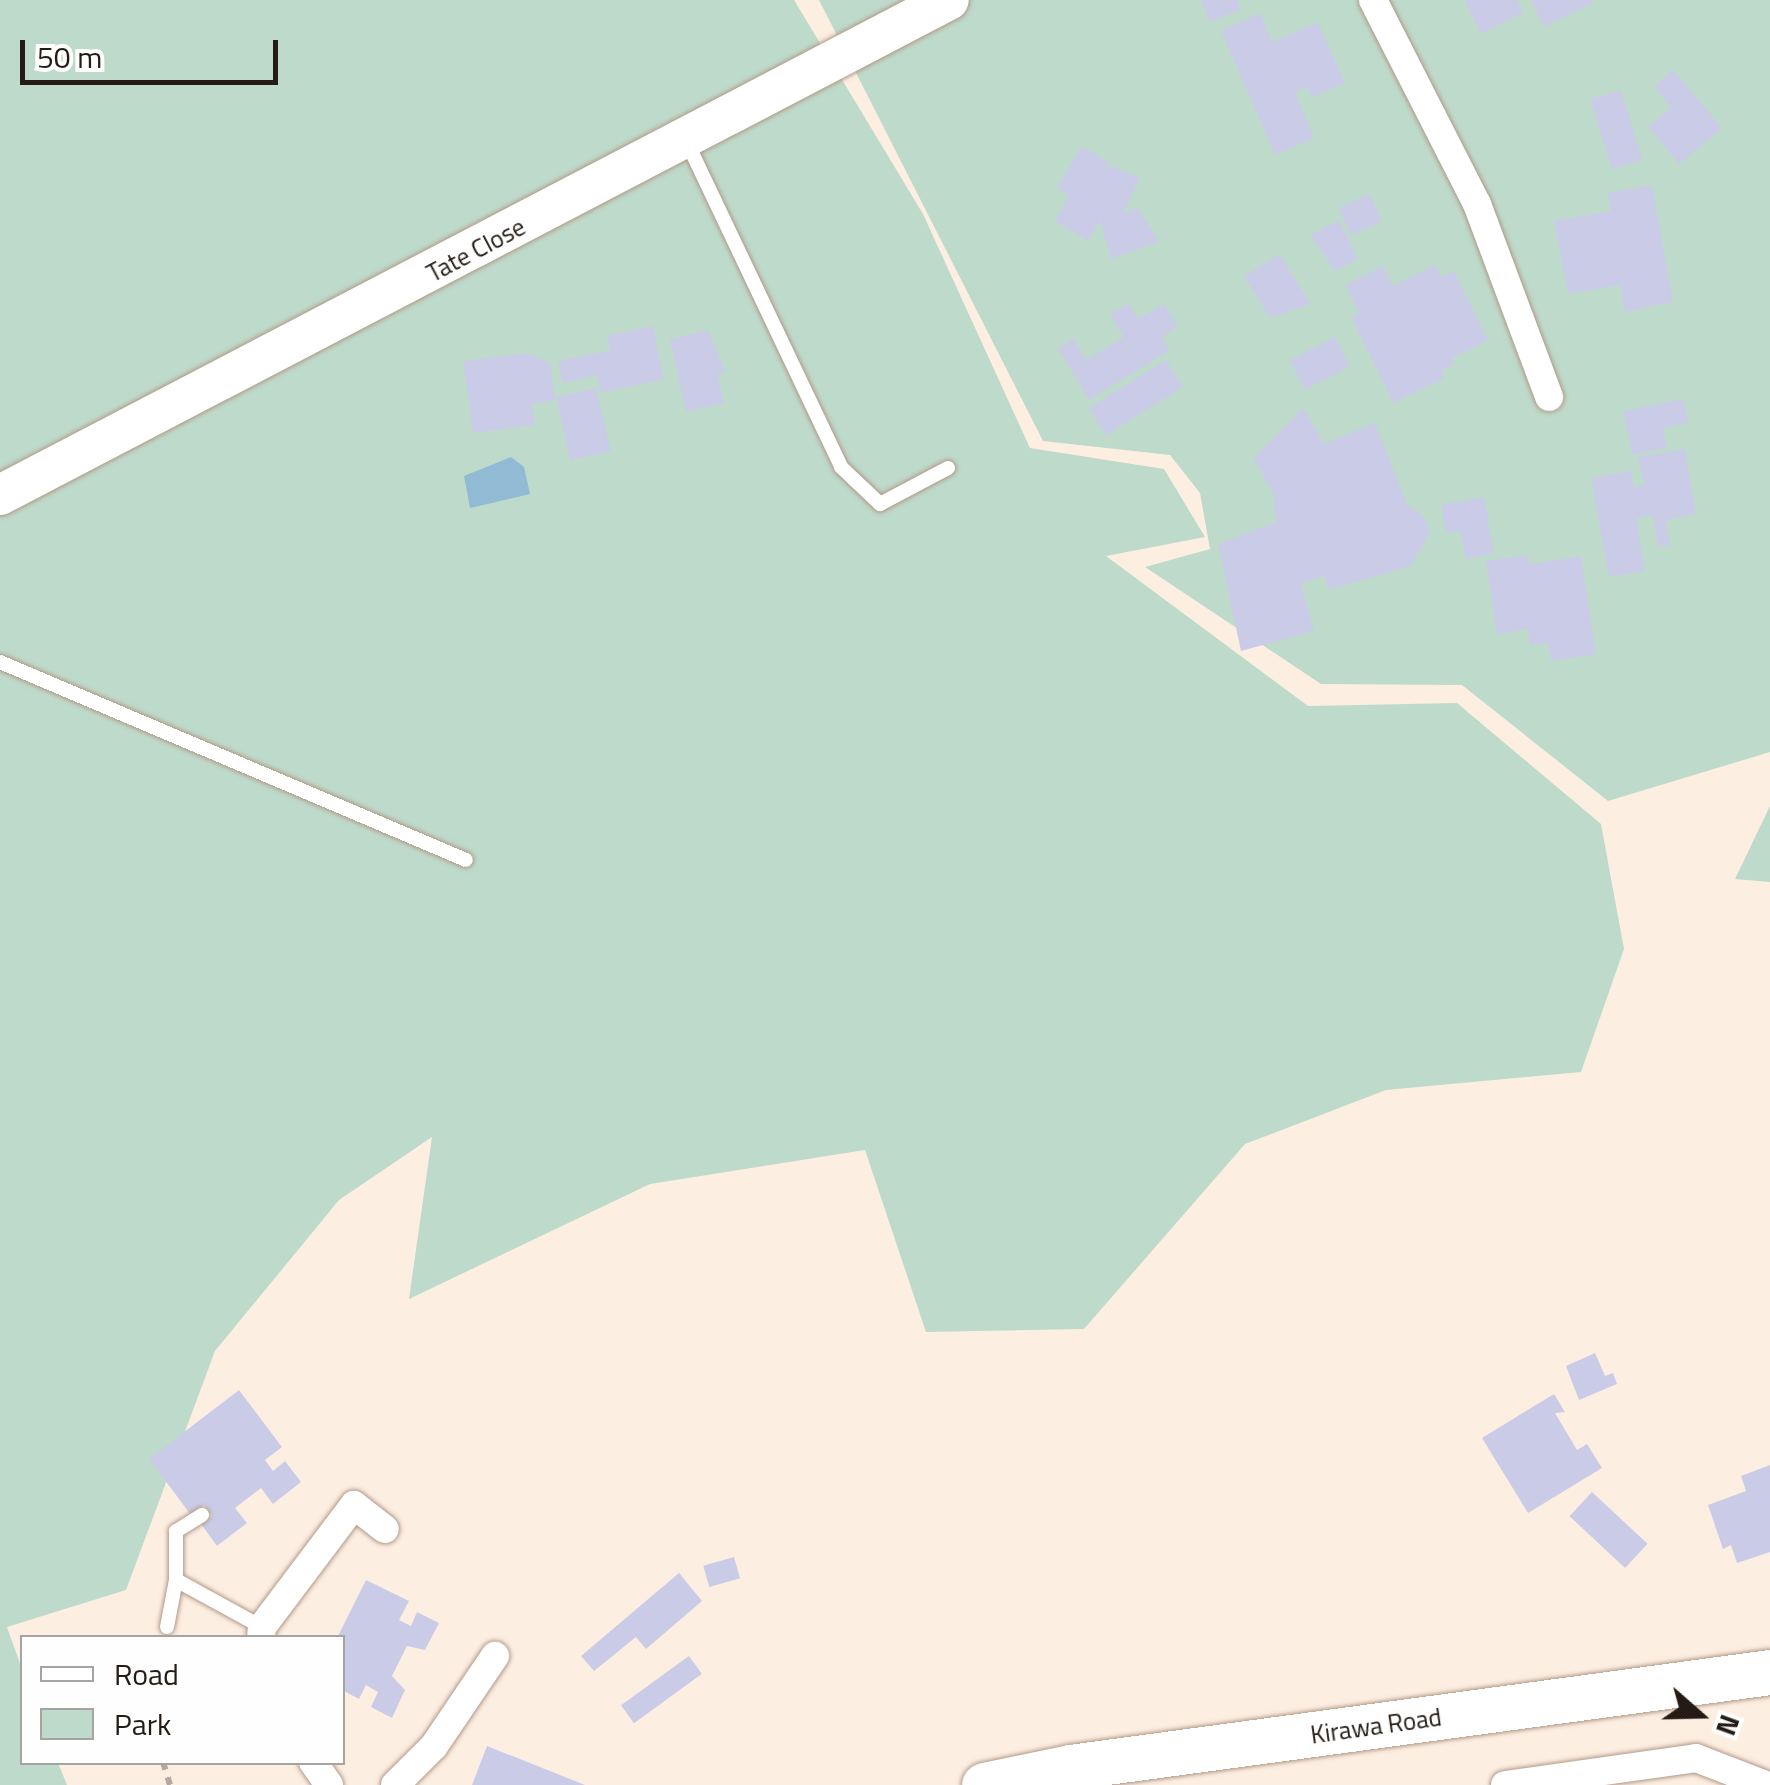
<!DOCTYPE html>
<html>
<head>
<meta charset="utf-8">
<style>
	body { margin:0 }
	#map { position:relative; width:1770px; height:1785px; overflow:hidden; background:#fdeee2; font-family:"Titillium Web",sans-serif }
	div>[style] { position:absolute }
	.green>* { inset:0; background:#bedacb }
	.water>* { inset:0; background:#91bad5 }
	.building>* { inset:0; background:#cacce7; transform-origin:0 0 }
	.path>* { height:6px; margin-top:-3px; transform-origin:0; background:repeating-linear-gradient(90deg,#b5a89e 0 8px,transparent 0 16px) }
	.roads { filter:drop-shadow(0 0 2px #b19987) drop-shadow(0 0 2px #b19987) }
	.lane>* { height:14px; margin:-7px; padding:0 7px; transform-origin:7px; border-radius:7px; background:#fff }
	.street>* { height:28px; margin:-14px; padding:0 14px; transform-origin:14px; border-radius:14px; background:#fff }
	.secondary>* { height:40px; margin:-20px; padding:0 20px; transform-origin:20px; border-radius:20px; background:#fff }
	.primary>* { height:45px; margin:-22.5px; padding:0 22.5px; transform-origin:22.5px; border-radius:22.5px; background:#fff }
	span { translate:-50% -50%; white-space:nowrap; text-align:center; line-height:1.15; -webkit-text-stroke:8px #fefefe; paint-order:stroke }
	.street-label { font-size:25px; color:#231b14 }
	.legend { position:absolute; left:20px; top:1635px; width:325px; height:130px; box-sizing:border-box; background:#fefefe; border:2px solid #a6a3a0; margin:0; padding:12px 18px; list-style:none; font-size:30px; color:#231b14 }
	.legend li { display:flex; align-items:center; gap:20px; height:50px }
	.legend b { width:50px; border:2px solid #a6a3a0 }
	.north { position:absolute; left:1650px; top:1665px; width:100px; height:100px; -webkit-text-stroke:8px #fefefe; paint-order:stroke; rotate:110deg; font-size:28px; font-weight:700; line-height:40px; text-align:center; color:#231b14 }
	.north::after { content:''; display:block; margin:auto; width:35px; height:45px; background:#231b14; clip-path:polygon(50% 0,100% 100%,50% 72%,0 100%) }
	.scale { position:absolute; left:20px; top:40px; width:258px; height:45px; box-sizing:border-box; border:5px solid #231b14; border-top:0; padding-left:12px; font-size:30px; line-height:35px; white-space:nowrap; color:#231b14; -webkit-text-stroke:8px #fefefe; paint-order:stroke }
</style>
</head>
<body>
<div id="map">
	<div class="green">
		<div style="clip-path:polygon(0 0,794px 0,923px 214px,1030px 448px,1164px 469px,1205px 537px,1106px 556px,1308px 706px,1457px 703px,1601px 824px,1624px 949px,1581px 1072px,1386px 1090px,1245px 1144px,1084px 1329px,926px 1332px,865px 1150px,650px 1184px,409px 1299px,432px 1137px,339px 1200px,215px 1351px,126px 1590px,7px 1627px,22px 1669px,22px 1762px,58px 1763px,67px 1785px,0 1785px)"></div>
		<div style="clip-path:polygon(819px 0,1770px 0,1770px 752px,1608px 801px,1462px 685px,1321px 684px,1145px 567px,1210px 549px,1200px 493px,1170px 455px,1043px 441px)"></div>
		<div style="clip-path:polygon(1770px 806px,1770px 882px,1735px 879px)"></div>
	</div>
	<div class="water">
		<div style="clip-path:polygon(511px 457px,524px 467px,530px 494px,470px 508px,464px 476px)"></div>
	</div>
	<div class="building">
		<div style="clip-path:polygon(1201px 0,1237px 0,1241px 10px,1209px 22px)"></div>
		<div style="clip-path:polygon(1464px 0,1517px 0,1523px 13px,1481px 34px)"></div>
		<div style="clip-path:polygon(1531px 0,1592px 0,1593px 3px,1544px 27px)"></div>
		<div style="clip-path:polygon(1260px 13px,1272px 42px,1318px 22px,1345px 83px,1312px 97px,1307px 87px,1295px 92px,1314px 138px,1275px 155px,1221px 31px)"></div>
		<div style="clip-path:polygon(1673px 70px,1722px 128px,1679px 164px,1648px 127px,1671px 108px,1654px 86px)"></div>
		<div style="left:1621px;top:90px;width:73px;height:32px;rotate:73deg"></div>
		<div style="clip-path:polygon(1082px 146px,1110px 163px,1102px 171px,1112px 166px,1140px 178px,1123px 213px,1138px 208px,1159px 242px,1111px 259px,1100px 220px,1088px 241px,1055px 221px,1069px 196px,1057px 188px)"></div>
		<div style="clip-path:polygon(1652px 185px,1673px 302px,1625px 312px,1620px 285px,1568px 294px,1554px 221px,1611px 211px,1608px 193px)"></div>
		<div style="left:1370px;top:194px;width:30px;height:34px;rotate:66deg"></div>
		<div style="clip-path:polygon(1339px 220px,1358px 259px,1335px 271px,1310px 235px)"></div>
		<div style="clip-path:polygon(1280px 254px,1310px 304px,1270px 318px,1244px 276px)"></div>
		<div style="clip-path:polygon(1435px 265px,1441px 277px,1454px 271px,1488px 340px,1452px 358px,1455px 364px,1441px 371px,1444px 378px,1393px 403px,1351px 317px,1359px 313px,1345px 285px,1383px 266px,1393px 286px)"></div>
		<div style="clip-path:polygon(1129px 303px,1138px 319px,1164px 304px,1178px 326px,1162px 337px,1170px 350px,1089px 400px,1058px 348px,1073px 339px,1086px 360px,1124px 337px,1110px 314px)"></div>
		<div style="clip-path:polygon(653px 326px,664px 379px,601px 393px,597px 375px,563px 383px,558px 361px,611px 350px,607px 336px)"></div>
		<div style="clip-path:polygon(708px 330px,726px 373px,718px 375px,724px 403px,686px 412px,670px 339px)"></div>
		<div style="left:1335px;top:337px;width:33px;height:51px;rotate:63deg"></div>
		<div style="clip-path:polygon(526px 353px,550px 363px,555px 400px,532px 404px,535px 425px,473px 433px,463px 361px)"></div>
		<div style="left:1166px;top:360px;width:32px;height:91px;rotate:58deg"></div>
		<div style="left:596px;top:388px;width:65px;height:41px;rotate:77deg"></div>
		<div style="clip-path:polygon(1683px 399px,1688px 423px,1663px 428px,1667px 448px,1632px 455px,1623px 411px)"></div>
		<div style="clip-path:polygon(1303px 408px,1324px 444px,1375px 423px,1407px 504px,1424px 517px,1430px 532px,1411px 566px,1328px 590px,1324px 576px,1301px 583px,1314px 631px,1241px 651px,1218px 544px,1276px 522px,1273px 493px,1253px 458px)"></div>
		<div style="clip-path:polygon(1685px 449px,1696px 514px,1666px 520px,1670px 545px,1658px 547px,1653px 515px,1636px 518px,1645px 571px,1609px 577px,1591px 478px,1631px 471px,1634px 487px,1644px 485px,1638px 457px)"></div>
		<div style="clip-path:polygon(1484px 497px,1494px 553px,1466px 559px,1460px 531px,1446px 533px,1441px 505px)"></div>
		<div style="clip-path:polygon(1528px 555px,1530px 564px,1581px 556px,1596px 654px,1551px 661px,1548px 643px,1530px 645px,1528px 629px,1497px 634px,1486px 561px)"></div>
		<div style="clip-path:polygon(1595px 1353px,1605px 1376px,1613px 1373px,1617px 1384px,1579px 1400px,1566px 1366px)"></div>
		<div style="clip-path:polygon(239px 1390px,282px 1447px,265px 1460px,273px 1471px,285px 1461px,301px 1482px,273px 1504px,261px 1488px,235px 1508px,247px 1523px,217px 1546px,201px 1524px,212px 1516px,204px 1505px,191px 1515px,149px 1459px)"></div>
		<div style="clip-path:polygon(1554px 1394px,1565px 1412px,1555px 1413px,1577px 1450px,1587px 1444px,1602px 1468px,1528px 1513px,1482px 1438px)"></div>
		<div style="clip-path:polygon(1770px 1465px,1770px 1552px,1737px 1563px,1731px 1545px,1723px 1549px,1708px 1505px,1746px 1491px,1741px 1476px)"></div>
		<div style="left:1592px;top:1492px;width:76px;height:33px;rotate:43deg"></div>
		<div style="left:734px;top:1557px;width:22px;height:32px;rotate:74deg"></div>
		<div style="clip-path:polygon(679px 1573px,702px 1601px,646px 1649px,636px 1637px,594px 1671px,581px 1656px)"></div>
		<div style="clip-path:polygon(366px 1580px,409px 1601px,399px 1620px,411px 1626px,417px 1612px,439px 1623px,425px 1650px,407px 1646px,392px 1676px,405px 1690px,392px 1718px,371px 1707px,378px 1692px,366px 1685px,359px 1699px,342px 1690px,342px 1638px,337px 1638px)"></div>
		<div style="left:689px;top:1656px;width:22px;height:84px;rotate:54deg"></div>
		<div style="clip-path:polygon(487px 1746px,585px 1785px,472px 1785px)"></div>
	</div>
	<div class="path">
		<div style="left:163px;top:1762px;width:24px;rotate:73deg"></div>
	</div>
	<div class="roads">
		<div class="lane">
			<div style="left:686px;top:140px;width:362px;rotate:64.6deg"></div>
			<div style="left:841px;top:467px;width:54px;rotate:43.5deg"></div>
			<div style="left:880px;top:504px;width:77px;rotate:-27.9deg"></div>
			<div style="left:0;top:662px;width:506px;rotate:23.02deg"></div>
			<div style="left:202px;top:1515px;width:31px;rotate:148deg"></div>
			<div style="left:176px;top:1531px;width:49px;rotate:90deg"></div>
			<div style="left:176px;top:1580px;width:98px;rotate:28.7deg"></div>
			<div style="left:167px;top:1627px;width:48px;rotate:-79.2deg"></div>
		</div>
		<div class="street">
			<div style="left:1373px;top:0;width:229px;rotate:63deg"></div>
			<div style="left:1477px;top:204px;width:206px;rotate:69.5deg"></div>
			<div style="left:261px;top:1638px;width:11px;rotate:-85deg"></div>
			<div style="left:262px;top:1627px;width:153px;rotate:-53deg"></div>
			<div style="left:354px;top:1505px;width:39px;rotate:38deg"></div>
			<div style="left:313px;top:1762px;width:28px;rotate:55deg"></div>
			<div style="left:395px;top:1785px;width:55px;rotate:-45deg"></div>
			<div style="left:434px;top:1746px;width:109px;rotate:-55.9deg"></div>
			<div style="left:1505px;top:1785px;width:193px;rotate:-8deg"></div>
			<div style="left:1696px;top:1758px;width:75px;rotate:21.1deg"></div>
		</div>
		<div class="secondary">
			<div style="left:0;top:495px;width:1070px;rotate:-27.55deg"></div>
		</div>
		<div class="primary">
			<div style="left:984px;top:1785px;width:88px;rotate:-11.8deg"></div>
			<div style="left:1070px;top:1767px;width:706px;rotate:-7.73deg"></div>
		</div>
	</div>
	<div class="street-label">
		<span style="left:476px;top:250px;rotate:-28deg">Tate Close</span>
		<span style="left:1376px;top:1726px;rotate:-8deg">Kirawa Road</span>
	</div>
	<ul class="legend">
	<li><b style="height:12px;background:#fff"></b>Road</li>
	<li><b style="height:28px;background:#bedacb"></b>Park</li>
	</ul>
	<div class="north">N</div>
	<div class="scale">50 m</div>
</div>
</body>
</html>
